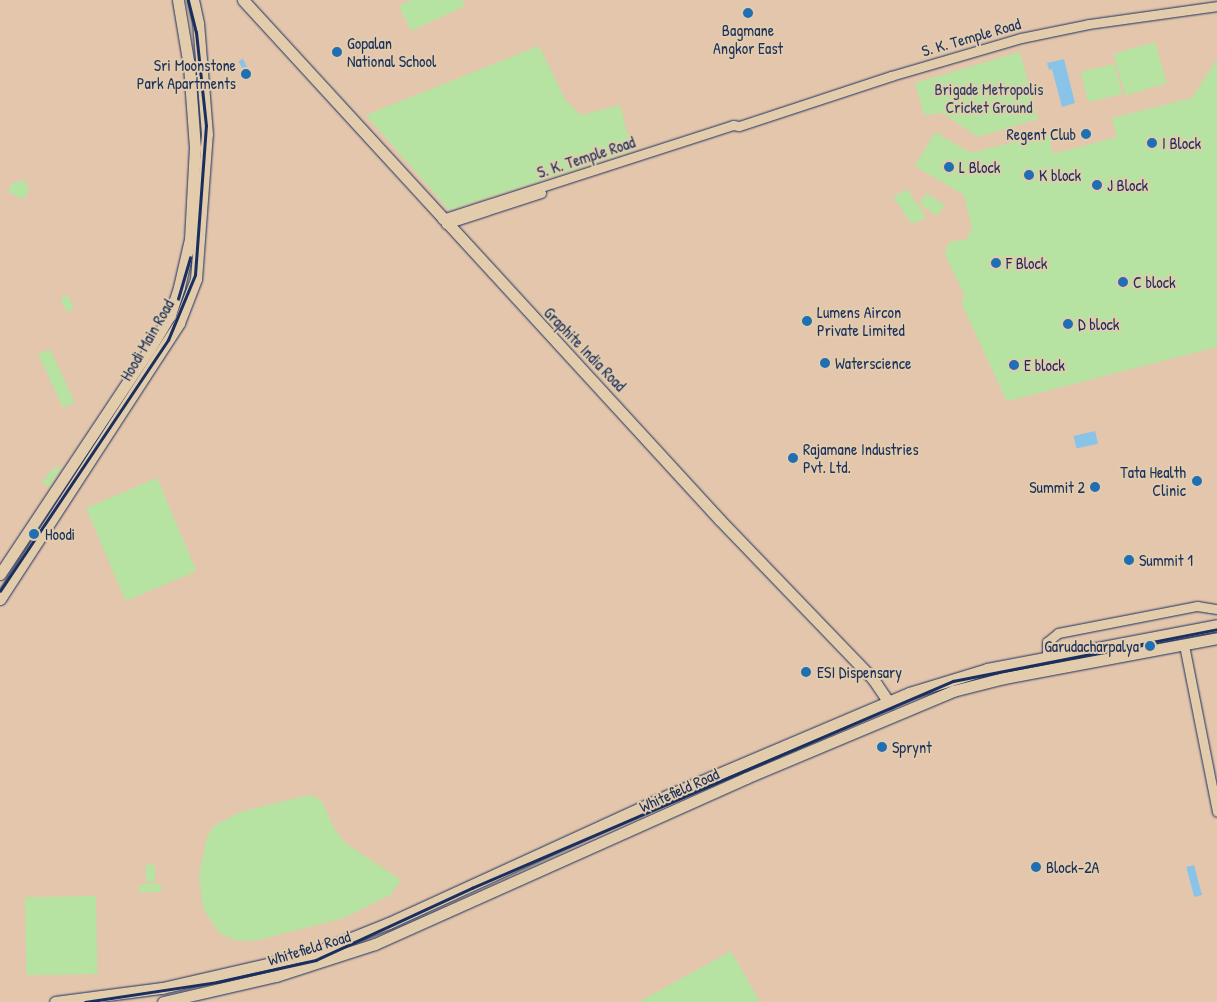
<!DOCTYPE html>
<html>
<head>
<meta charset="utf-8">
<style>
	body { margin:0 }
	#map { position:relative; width:1217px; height:1002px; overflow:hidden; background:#e4c6ac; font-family:"Patrick Hand",sans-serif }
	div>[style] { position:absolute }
	.green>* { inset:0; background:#b6e3a1; transform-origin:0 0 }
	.water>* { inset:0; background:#89c3e8; transform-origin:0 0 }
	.roads { filter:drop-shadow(0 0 1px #1b2f5e) drop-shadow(0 0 1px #1b2f5e) }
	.minor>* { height:9px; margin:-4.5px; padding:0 4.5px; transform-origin:4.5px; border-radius:4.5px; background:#e2ccac }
	.major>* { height:11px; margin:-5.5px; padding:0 5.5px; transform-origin:5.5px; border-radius:5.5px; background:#e2ccac }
	.rail>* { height:2.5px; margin:-1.25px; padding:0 1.25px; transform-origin:1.25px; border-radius:1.25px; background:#1b2f5e }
	.dots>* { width:14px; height:14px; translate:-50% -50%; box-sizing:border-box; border:2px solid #e2ccac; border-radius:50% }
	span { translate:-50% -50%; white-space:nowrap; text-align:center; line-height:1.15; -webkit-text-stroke:4px #e2ccac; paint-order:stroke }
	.poi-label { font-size:16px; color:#1b2f5e }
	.left { translate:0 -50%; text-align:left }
	.right { translate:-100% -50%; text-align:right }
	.street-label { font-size:16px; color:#1b2f5e }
	.park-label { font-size:16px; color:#2a4165 }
</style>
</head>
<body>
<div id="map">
	<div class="green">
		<div style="clip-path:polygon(411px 0,462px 0,465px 6px,411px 31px,399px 6px)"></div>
		<div style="left:1155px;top:42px;width:43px;height:43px;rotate:74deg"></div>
		<div style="clip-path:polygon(539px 46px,566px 101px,581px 115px,620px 105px,632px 151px,449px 210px,366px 115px)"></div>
		<div style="clip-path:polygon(1020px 52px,1038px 119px,978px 137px,942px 113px,924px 115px,915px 83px)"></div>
		<div style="clip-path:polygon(1217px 59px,1217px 347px,1007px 401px,962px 305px,964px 294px,945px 255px,947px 245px,952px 241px,966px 240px,972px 228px,964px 195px,915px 166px,935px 132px,971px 153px,1054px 132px,1056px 140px,1050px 142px,1053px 154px,1117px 137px,1112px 118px,1192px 98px)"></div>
		<div style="left:1115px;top:64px;width:31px;height:35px;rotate:77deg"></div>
		<div style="clip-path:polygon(25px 180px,29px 191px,23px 199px,8px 192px,12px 183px)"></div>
		<div style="clip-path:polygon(907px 189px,926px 218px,912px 224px,893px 197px)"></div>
		<div style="left:926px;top:193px;width:22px;height:13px;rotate:32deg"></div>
		<div style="left:68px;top:295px;width:15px;height:8px;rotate:67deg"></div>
		<div style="left:50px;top:349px;width:33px;height:13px;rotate:65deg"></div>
		<div style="left:64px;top:379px;width:26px;height:13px;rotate:65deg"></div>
		<div style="clip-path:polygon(62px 466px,49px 487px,42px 483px,52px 469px)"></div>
		<div style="left:157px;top:478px;width:101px;height:77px;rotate:67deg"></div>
		<div style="clip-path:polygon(309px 795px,321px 800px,335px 830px,344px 842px,401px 880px,390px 895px,344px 918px,254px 941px,235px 940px,219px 933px,203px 908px,199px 875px,207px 837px,214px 826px,240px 812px)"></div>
		<div style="left:146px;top:865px;width:9px;height:17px"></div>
		<div style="clip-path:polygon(145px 884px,161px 884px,161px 892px,139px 892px,139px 886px)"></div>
		<div style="left:96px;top:896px;width:78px;height:71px;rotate:89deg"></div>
		<div style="clip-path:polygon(731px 951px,760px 1002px,639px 1002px)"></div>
	</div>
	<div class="water">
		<div style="left:243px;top:59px;width:16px;height:5px;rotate:63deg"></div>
		<div style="clip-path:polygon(1064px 59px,1075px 103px,1062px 107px,1052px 69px,1049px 70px,1047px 63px)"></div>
		<div style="left:1095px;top:431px;width:13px;height:22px;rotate:77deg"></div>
		<div style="left:1194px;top:865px;width:31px;height:8px;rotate:75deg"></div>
	</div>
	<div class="roads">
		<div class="minor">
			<div style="left:442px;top:219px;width:306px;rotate:-17.9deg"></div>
			<div style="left:733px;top:125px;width:6px;rotate:9deg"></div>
			<div style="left:739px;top:126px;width:160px;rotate:-18.2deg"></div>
			<div style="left:891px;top:76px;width:135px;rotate:-16.3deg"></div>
			<div style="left:1021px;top:38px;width:69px;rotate:-11.6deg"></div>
			<div style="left:1089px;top:24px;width:129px;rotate:-8deg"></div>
			<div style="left:446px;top:224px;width:100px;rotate:-18.1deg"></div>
			<div style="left:1184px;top:645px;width:170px;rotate:78.8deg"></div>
			<div style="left:1047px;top:658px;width:16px;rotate:-90deg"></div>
			<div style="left:1047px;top:642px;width:14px;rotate:-39deg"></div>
			<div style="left:1058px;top:633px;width:142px;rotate:-11deg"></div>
			<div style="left:1197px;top:606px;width:20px;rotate:9deg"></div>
		</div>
		<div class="major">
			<div style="left:243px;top:0;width:706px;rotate:47.47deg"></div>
			<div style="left:720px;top:520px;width:221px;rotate:46.1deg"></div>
			<div style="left:873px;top:679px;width:29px;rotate:56deg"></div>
			<div style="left:0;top:574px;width:269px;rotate:-56.4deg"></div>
			<div style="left:149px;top:350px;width:41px;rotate:-59deg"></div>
			<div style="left:170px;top:315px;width:29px;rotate:-72deg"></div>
			<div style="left:179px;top:287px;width:49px;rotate:-77.1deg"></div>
			<div style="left:190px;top:239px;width:91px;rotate:-86.9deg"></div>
			<div style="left:195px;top:148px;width:82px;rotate:-94.2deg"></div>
			<div style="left:189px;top:66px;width:67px;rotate:-99.5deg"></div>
			<div style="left:0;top:599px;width:329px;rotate:-57deg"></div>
			<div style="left:179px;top:323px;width:47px;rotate:-68.9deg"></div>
			<div style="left:196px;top:279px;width:145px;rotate:-85.7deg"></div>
			<div style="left:207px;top:134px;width:111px;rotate:-94.6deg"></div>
			<div style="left:198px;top:23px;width:24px;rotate:-102deg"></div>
			<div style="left:55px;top:1002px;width:108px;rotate:-7.5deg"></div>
			<div style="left:162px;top:988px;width:153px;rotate:-12.9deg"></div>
			<div style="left:311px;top:954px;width:84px;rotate:-21.7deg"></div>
			<div style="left:389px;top:923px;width:308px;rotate:-24.6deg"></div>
			<div style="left:669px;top:795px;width:261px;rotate:-23deg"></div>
			<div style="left:909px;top:693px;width:82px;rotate:-17.1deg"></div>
			<div style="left:987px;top:669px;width:234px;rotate:-10.8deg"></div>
			<div style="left:163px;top:1002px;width:116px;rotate:-13deg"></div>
			<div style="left:276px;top:976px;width:104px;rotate:-17.9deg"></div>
			<div style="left:375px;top:944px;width:406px;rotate:-24.1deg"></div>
			<div style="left:746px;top:778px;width:225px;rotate:-22.8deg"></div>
			<div style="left:953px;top:691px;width:53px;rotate:-14.3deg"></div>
			<div style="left:1004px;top:678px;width:217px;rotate:-10.6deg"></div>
		</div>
	</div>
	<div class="rail">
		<div style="left:178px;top:299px;width:43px;rotate:-73.7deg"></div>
		<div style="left:0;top:591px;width:302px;rotate:-56.2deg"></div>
		<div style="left:168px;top:340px;width:70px;rotate:-67.4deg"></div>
		<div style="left:195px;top:275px;width:149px;rotate:-85.8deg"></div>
		<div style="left:206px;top:126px;width:94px;rotate:-96.1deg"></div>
		<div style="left:196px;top:33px;width:34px;rotate:-104deg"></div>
		<div style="left:85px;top:1002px;width:134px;rotate:-8.6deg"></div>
		<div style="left:217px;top:982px;width:101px;rotate:-12.5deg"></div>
		<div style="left:316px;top:960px;width:172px;rotate:-24.8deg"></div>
		<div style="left:472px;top:888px;width:524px;rotate:-23.28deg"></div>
		<div style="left:953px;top:681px;width:269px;rotate:-11.1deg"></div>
	</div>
	<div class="dots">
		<div style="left:748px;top:13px;background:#1f6fb2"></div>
		<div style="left:337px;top:52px;background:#1f6fb2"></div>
		<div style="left:246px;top:74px;background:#1f6fb2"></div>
		<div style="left:1086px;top:134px;background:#1f6fb2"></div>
		<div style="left:1152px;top:143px;background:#1f6fb2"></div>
		<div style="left:949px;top:167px;background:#1f6fb2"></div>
		<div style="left:1029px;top:175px;background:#1f6fb2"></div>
		<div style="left:1097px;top:185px;background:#1f6fb2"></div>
		<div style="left:996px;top:263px;background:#1f6fb2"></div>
		<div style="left:1123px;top:282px;background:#1f6fb2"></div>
		<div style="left:807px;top:321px;background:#1f6fb2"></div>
		<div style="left:1068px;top:324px;background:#1f6fb2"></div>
		<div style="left:825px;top:363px;background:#1f6fb2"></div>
		<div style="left:1014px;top:365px;background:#1f6fb2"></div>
		<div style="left:793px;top:458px;background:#1f6fb2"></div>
		<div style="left:1197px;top:481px;background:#1f6fb2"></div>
		<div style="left:1095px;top:487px;background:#1f6fb2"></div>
		<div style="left:34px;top:534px;background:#1f6fb2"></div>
		<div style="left:1129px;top:560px;background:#1f6fb2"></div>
		<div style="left:1150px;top:646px;background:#1f6fb2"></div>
		<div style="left:806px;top:672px;background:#1f6fb2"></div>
		<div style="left:882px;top:747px;background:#1f6fb2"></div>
		<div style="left:1036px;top:867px;background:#1f6fb2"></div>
	</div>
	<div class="poi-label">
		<span style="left:748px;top:39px">Bagmane<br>Angkor East</span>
		<span class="left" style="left:347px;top:52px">Gopalan<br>National School</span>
		<span class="right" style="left:236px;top:74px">Sri Moonstone<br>Park Apartments</span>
		<span class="right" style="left:1076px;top:134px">Regent Club</span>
		<span class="left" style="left:1162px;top:143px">I Block</span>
		<span class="left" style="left:959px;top:167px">L Block</span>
		<span class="left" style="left:1039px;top:175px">K block</span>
		<span class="left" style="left:1107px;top:185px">J Block</span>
		<span class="left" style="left:1006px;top:263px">F Block</span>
		<span class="left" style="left:1133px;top:282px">C block</span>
		<span class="left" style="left:817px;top:321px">Lumens Aircon<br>Private Limited</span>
		<span class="left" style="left:1078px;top:324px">D block</span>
		<span class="left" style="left:835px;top:363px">Waterscience</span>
		<span class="left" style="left:1024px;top:365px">E block</span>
		<span class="left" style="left:803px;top:458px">Rajamane Industries<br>Pvt. Ltd.</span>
		<span class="right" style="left:1186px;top:481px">Tata Health<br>Clinic</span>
		<span class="right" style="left:1085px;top:487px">Summit 2</span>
		<span class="left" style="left:45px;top:534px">Hoodi</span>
		<span class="left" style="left:1139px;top:560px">Summit 1</span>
		<span class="right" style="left:1139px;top:646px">Garudacharpalya</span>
		<span class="left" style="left:817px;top:672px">ESI Dispensary</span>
		<span class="left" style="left:892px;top:747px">Sprynt</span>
		<span class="left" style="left:1046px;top:867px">Block-2A</span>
	</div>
	<div class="street-label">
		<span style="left:971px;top:37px;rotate:-16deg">S. K. Temple Road</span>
		<span style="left:586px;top:157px;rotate:-18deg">S. K. Temple Road</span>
		<span style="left:147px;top:340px;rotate:-60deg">Hoodi Main Road</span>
		<span style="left:585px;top:349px;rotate:46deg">Graphite India Road</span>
		<span style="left:679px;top:790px;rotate:-24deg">Whitefield Road</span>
		<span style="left:309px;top:948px;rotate:-17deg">Whitefield Road</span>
	</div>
	<div class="park-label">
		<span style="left:989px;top:98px">Brigade Metropolis<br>Cricket Ground</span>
	</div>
</div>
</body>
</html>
